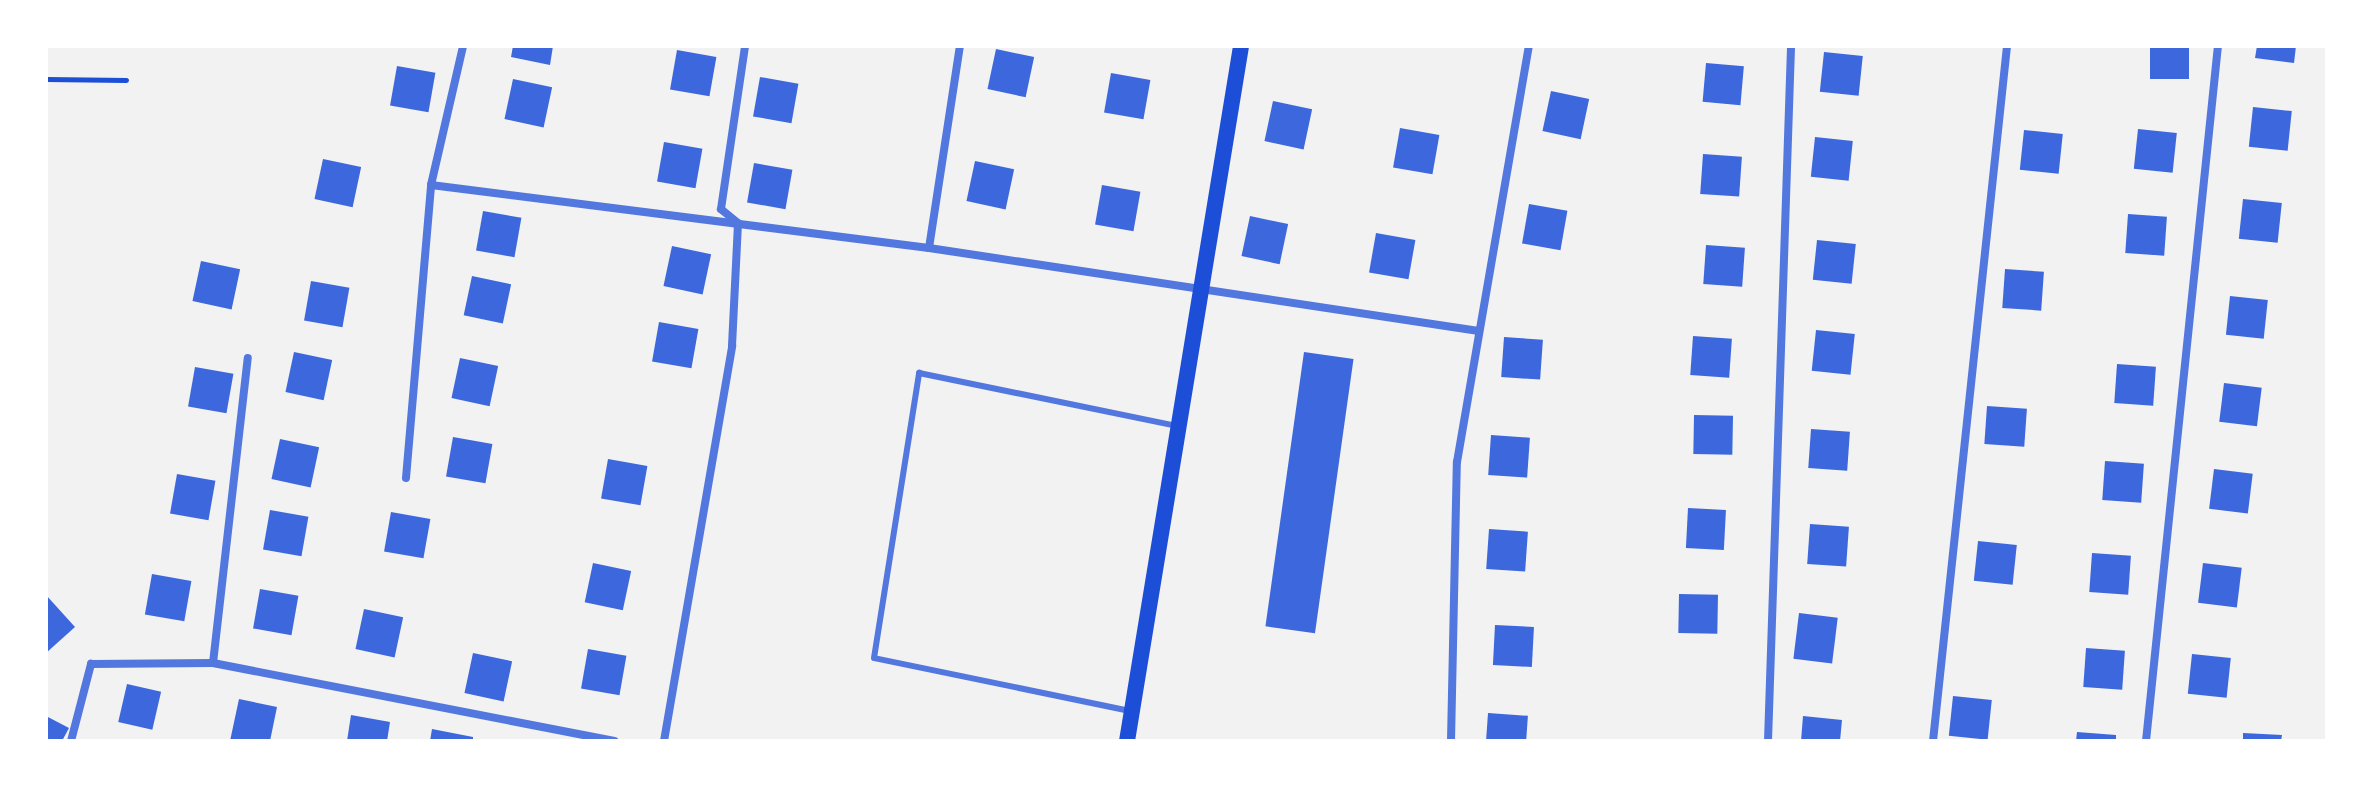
<!DOCTYPE html>
<html>
<head>
<meta charset="utf-8">
<style>
	body { margin:0 }
	#map { position:relative; width:2373px; height:787px; overflow:hidden; background:#f2f2f2; font-family:"Nunito Sans",sans-serif }
	div>[style] { position:absolute }
	.building>* { inset:0; background:#3d67dc; transform-origin:0 0 }
	.path>* { height:5px; margin:-2.5px; padding:0 2.5px; transform-origin:2.5px; border-radius:2.5px; background:#1d4ed8 }
	.service>* { height:6px; margin:-3px; padding:0 3px; transform-origin:3px; border-radius:3px; background:#5277de }
	.minor>* { height:8px; margin:-4px; padding:0 4px; transform-origin:4px; border-radius:4px; background:#5277de }
	.secondary>* { height:16px; margin:-8px; padding:0 8px; transform-origin:8px; border-radius:8px; background:#1d4ed8 }
	span { translate:-50% -50%; white-space:nowrap; text-align:center; line-height:1.15; -webkit-text-stroke:8px #fff; paint-order:stroke }
	.frame { position:absolute; inset:0; border:48px solid #fff; pointer-events:none }
</style>
</head>
<body>
<div id="map">
	<div class="building">
		<div style="clip-path:polygon(513px 46px,553px 46px,550px 65px,511px 57px)"></div>
		<div style="left:2150px;top:46px;width:39px;height:33px"></div>
		<div style="clip-path:polygon(2257px 46px,2296px 46px,2294px 63px,2255px 58px)"></div>
		<div style="left:996px;top:49px;width:39px;height:41px;rotate:12deg"></div>
		<div style="left:677px;top:50px;width:40px;height:40px;rotate:10deg"></div>
		<div style="left:1824px;top:52px;width:39px;height:40px;rotate:6deg"></div>
		<div style="left:1706px;top:63px;width:38px;height:39px;rotate:5deg"></div>
		<div style="left:397px;top:66px;width:39px;height:40px;rotate:10deg"></div>
		<div style="left:1111px;top:73px;width:40px;height:40px;rotate:10deg"></div>
		<div style="left:760px;top:77px;width:39px;height:40px;rotate:10deg"></div>
		<div style="left:513px;top:79px;width:40px;height:41px;rotate:12deg"></div>
		<div style="left:1551px;top:91px;width:39px;height:41px;rotate:12deg"></div>
		<div style="left:1273px;top:101px;width:40px;height:41px;rotate:12deg"></div>
		<div style="left:2253px;top:107px;width:39px;height:40px;rotate:6deg"></div>
		<div style="left:1400px;top:128px;width:40px;height:40px;rotate:10deg"></div>
		<div style="left:2138px;top:129px;width:39px;height:40px;rotate:6deg"></div>
		<div style="left:2024px;top:130px;width:39px;height:40px;rotate:6deg"></div>
		<div style="left:1815px;top:137px;width:38px;height:40px;rotate:6deg"></div>
		<div style="left:664px;top:142px;width:39px;height:40px;rotate:10deg"></div>
		<div style="left:1703px;top:154px;width:39px;height:40px;rotate:4deg"></div>
		<div style="left:323px;top:159px;width:39px;height:41px;rotate:12deg"></div>
		<div style="left:975px;top:161px;width:40px;height:41px;rotate:12deg"></div>
		<div style="left:754px;top:163px;width:39px;height:40px;rotate:10deg"></div>
		<div style="left:1102px;top:185px;width:39px;height:40px;rotate:10deg"></div>
		<div style="left:2243px;top:199px;width:39px;height:40px;rotate:6deg"></div>
		<div style="left:1529px;top:204px;width:39px;height:40px;rotate:10deg"></div>
		<div style="left:483px;top:211px;width:39px;height:40px;rotate:10deg"></div>
		<div style="left:2128px;top:214px;width:39px;height:39px;rotate:4deg"></div>
		<div style="left:1250px;top:216px;width:39px;height:41px;rotate:12deg"></div>
		<div style="left:1376px;top:233px;width:40px;height:40px;rotate:10deg"></div>
		<div style="left:1817px;top:240px;width:39px;height:40px;rotate:6deg"></div>
		<div style="left:1706px;top:245px;width:39px;height:39px;rotate:4deg"></div>
		<div style="left:672px;top:246px;width:40px;height:41px;rotate:12deg"></div>
		<div style="left:201px;top:261px;width:40px;height:41px;rotate:12deg"></div>
		<div style="left:2005px;top:269px;width:39px;height:39px;rotate:4deg"></div>
		<div style="left:472px;top:276px;width:40px;height:40px;rotate:12deg"></div>
		<div style="left:311px;top:281px;width:39px;height:40px;rotate:10deg"></div>
		<div style="left:2230px;top:296px;width:38px;height:39px;rotate:6deg"></div>
		<div style="left:659px;top:322px;width:40px;height:40px;rotate:10deg"></div>
		<div style="left:1816px;top:330px;width:39px;height:41px;rotate:6deg"></div>
		<div style="left:1693px;top:336px;width:39px;height:39px;rotate:4deg"></div>
		<div style="left:1504px;top:337px;width:39px;height:40px;rotate:4deg"></div>
		<div style="left:294px;top:352px;width:39px;height:41px;rotate:12deg"></div>
		<div style="left:1304px;top:352px;width:50px;height:277px;rotate:8deg"></div>
		<div style="left:460px;top:358px;width:39px;height:41px;rotate:12deg"></div>
		<div style="left:2117px;top:364px;width:39px;height:39px;rotate:4deg"></div>
		<div style="left:195px;top:367px;width:39px;height:40px;rotate:10deg"></div>
		<div style="left:2224px;top:383px;width:38px;height:39px;rotate:7deg"></div>
		<div style="left:1987px;top:406px;width:40px;height:38px;rotate:4deg"></div>
		<div style="left:1694px;top:415px;width:39px;height:39px;rotate:1deg"></div>
		<div style="left:1811px;top:429px;width:39px;height:39px;rotate:4deg"></div>
		<div style="left:1491px;top:435px;width:39px;height:40px;rotate:4deg"></div>
		<div style="left:453px;top:437px;width:40px;height:40px;rotate:10deg"></div>
		<div style="left:280px;top:439px;width:40px;height:41px;rotate:12deg"></div>
		<div style="left:608px;top:459px;width:40px;height:40px;rotate:10deg"></div>
		<div style="left:2105px;top:461px;width:39px;height:39px;rotate:4deg"></div>
		<div style="left:2214px;top:469px;width:39px;height:40px;rotate:7deg"></div>
		<div style="left:177px;top:474px;width:39px;height:40px;rotate:10deg"></div>
		<div style="left:1688px;top:508px;width:38px;height:40px;rotate:3deg"></div>
		<div style="left:270px;top:510px;width:39px;height:40px;rotate:10deg"></div>
		<div style="left:391px;top:512px;width:40px;height:40px;rotate:10deg"></div>
		<div style="left:1810px;top:524px;width:39px;height:40px;rotate:4deg"></div>
		<div style="left:1489px;top:529px;width:39px;height:40px;rotate:4deg"></div>
		<div style="left:1978px;top:541px;width:39px;height:40px;rotate:6deg"></div>
		<div style="left:2092px;top:553px;width:39px;height:39px;rotate:4deg"></div>
		<div style="left:593px;top:563px;width:39px;height:40px;rotate:12deg"></div>
		<div style="left:2203px;top:563px;width:39px;height:40px;rotate:7deg"></div>
		<div style="left:152px;top:574px;width:40px;height:41px;rotate:10deg"></div>
		<div style="left:260px;top:589px;width:39px;height:40px;rotate:10deg"></div>
		<div style="left:1679px;top:594px;width:39px;height:39px;rotate:1deg"></div>
		<div style="clip-path:polygon(46px 595px,75px 627px,46px 653px)"></div>
		<div style="left:364px;top:609px;width:40px;height:41px;rotate:12deg"></div>
		<div style="left:1799px;top:613px;width:39px;height:46px;rotate:7deg"></div>
		<div style="left:1495px;top:625px;width:39px;height:40px;rotate:3deg"></div>
		<div style="left:2086px;top:648px;width:39px;height:39px;rotate:4deg"></div>
		<div style="left:588px;top:649px;width:39px;height:40px;rotate:10deg"></div>
		<div style="left:473px;top:653px;width:40px;height:41px;rotate:12deg"></div>
		<div style="left:2192px;top:654px;width:39px;height:40px;rotate:6deg"></div>
		<div style="left:127px;top:684px;width:35px;height:39px;rotate:13deg"></div>
		<div style="left:1953px;top:696px;width:39px;height:40px;rotate:6deg"></div>
		<div style="clip-path:polygon(239px 699px,277px 707px,270px 741px,230px 741px)"></div>
		<div style="left:1488px;top:713px;width:40px;height:28px;rotate:4deg"></div>
		<div style="clip-path:polygon(351px 715px,390px 722px,387px 741px,347px 741px)"></div>
		<div style="clip-path:polygon(46px 716px,69px 728px,62px 741px,46px 741px)"></div>
		<div style="clip-path:polygon(1803px 716px,1842px 720px,1840px 741px,1801px 741px)"></div>
		<div style="clip-path:polygon(432px 729px,473px 737px,473px 741px,430px 741px)"></div>
		<div style="clip-path:polygon(2077px 732px,2116px 735px,2116px 741px,2076px 741px)"></div>
		<div style="clip-path:polygon(2243px 733px,2282px 735px,2281px 741px,2243px 741px)"></div>
	</div>
	<div class="path">
		<div style="left:46px;top:79px;width:80px;rotate:0.7deg"></div>
	</div>
	<div class="service">
		<div style="left:1130px;top:711px;width:261px;rotate:-168.3deg"></div>
		<div style="left:874px;top:658px;width:289px;rotate:-81deg"></div>
		<div style="left:919px;top:373px;width:264px;rotate:11.6deg"></div>
	</div>
	<div class="minor">
		<div style="left:431px;top:185px;width:502px;rotate:7.21deg"></div>
		<div style="left:929px;top:248px;width:556px;rotate:8.58deg"></div>
		<div style="left:929px;top:248px;width:204px;rotate:-81.3deg"></div>
		<div style="left:406px;top:478px;width:294px;rotate:-85.1deg"></div>
		<div style="left:431px;top:185px;width:143px;rotate:-77deg"></div>
		<div style="left:213px;top:663px;width:409px;rotate:11deg"></div>
		<div style="left:71px;top:741px;width:80px;rotate:-75.4deg"></div>
		<div style="left:91px;top:664px;width:122px;rotate:-0.5deg"></div>
		<div style="left:213px;top:663px;width:307px;rotate:-83.5deg"></div>
		<div style="left:664px;top:741px;width:401px;rotate:-80.2deg"></div>
		<div style="left:732px;top:346px;width:123px;rotate:-87.2deg"></div>
		<div style="left:738px;top:223px;width:22px;rotate:-141deg"></div>
		<div style="left:721px;top:209px;width:165px;rotate:-81.6deg"></div>
		<div style="left:1451px;top:741px;width:279px;rotate:-88.8deg"></div>
		<div style="left:1457px;top:462px;width:422px;rotate:-80.2deg"></div>
		<div style="left:1768px;top:741px;width:695px;rotate:-88.1deg"></div>
		<div style="left:1933px;top:741px;width:699px;rotate:-83.92deg"></div>
		<div style="left:2146px;top:741px;width:699px;rotate:-84.09deg"></div>
	</div>
	<div class="secondary">
		<div style="left:1127px;top:741px;width:704px;rotate:-80.68deg"></div>
	</div>
	<div class="frame"></div>
</div>
</body>
</html>
